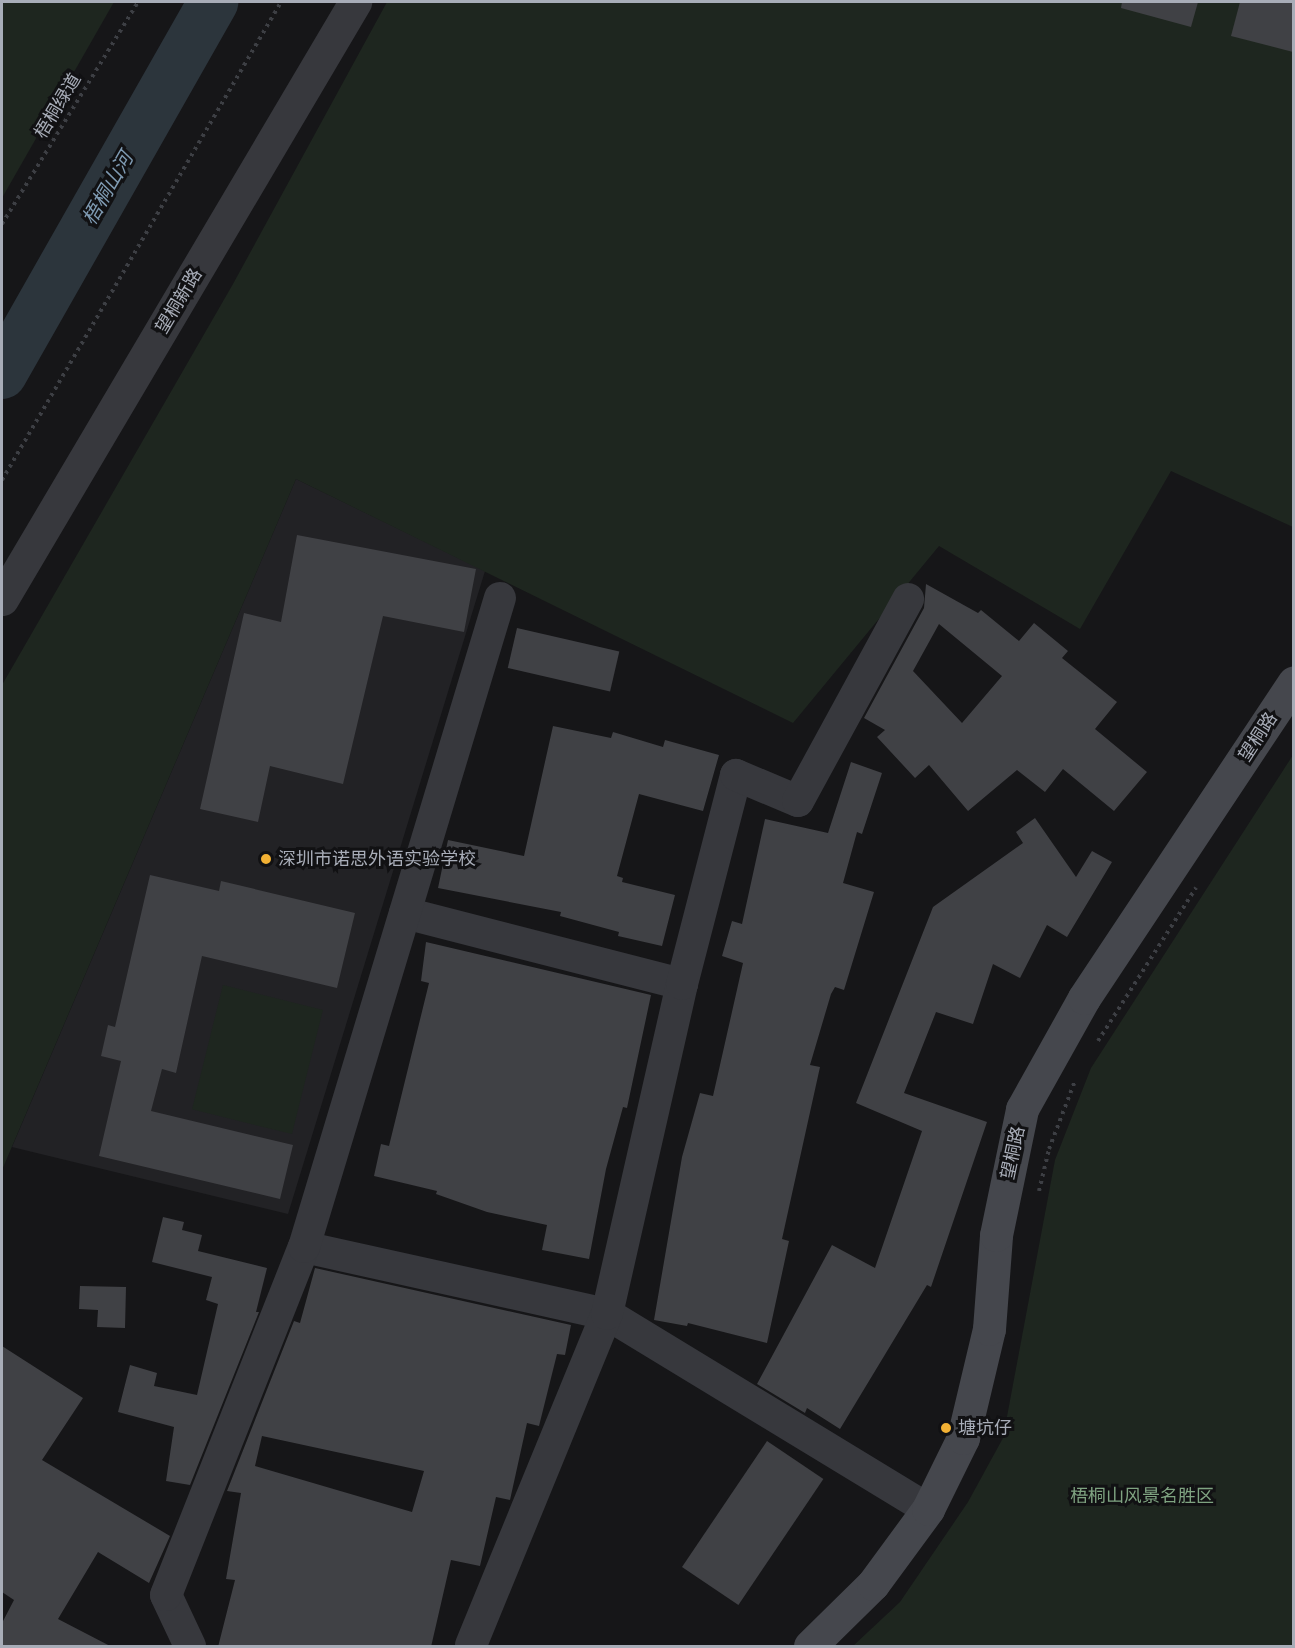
<!DOCTYPE html>
<html>
<head>
<meta charset="utf-8">
<style>
	body { margin:0 }
	#map { position:relative; width:1295px; height:1648px; overflow:hidden; background:#161618; font-family:Mulish,"Noto Sans SC",sans-serif }
	div>[style] { position:absolute }
	.built>* { inset:0; background:#222225 }
	.green>* { inset:0; background:#1e261f; transform-origin:0 0 }
	.river>* { height:50px; margin:-25px; padding:0 25px; transform-origin:25px; border-radius:25px; background:#2c353c }
	.building>* { inset:0; background:#404145; transform-origin:0 0 }
	.path>* { height:4px; margin-top:-2px; transform-origin:0; background:repeating-linear-gradient(90deg,#3d3f44 0 3px,transparent 0 7.5px) }
	.minor>* { height:32px; margin:-16px; padding:0 16px; transform-origin:16px; border-radius:16px; background:#37383d }
	.tertiary>* { height:33px; margin:-16.5px; padding:0 16.5px; transform-origin:16.5px; border-radius:16.5px; background:#37383d }
	.secondary>* { height:33px; margin:-16.5px; padding:0 16.5px; transform-origin:16.5px; border-radius:16.5px; background:#45474d }
	.dots>* { width:16px; height:16px; translate:-50% -50%; box-sizing:border-box; border:3px solid #111113; border-radius:50% }
	span { translate:-50% -50%; white-space:nowrap; text-align:center; line-height:1.15; -webkit-text-stroke:6px #111113; paint-order:stroke }
	.street-label { font-size:18px; color:#a8adb8 }
	.poi-label { font-size:18px; color:#a8adb8 }
	.left { translate:0 -50%; text-align:left }
	.park-label { font-size:18px; color:#7fa381 }
	.water-label { font-size:20px; color:#7f9bb3; font-style:italic }
	.frame { position:absolute; inset:0; border:3px solid #a8adb8; pointer-events:none }
</style>
</head>
<body>
<div id="map">
	<div class="built">
		<div style="clip-path:polygon(296px 479px,485px 571px,288px 1214px,12px 1147px)"></div>
	</div>
	<div class="green">
		<div style="clip-path:polygon(2px 2px,114px 2px,2px 198px)"></div>
		<div style="clip-path:polygon(387px 2px,1293px 2px,1293px 527px,1171px 471px,1080px 629px,939px 546px,793px 723px,296px 479px,2px 1170px,2px 685px,233px 284px)"></div>
		<div style="clip-path:polygon(1293px 755px,1293px 1646px,853px 1646px,900px 1602px,968px 1502px,1003px 1438px,1055px 1160px,1091px 1068px)"></div>
		<div style="left:223px;top:985px;width:103px;height:128px;rotate:14deg"></div>
	</div>
	<div class="river">
		<div style="left:2px;top:374px;width:428px;rotate:-60.4deg"></div>
	</div>
	<div class="building">
		<div style="clip-path:polygon(1122px 2px,1198px 2px,1191px 27px,1121px 8px)"></div>
		<div style="clip-path:polygon(1240px 2px,1293px 2px,1293px 52px,1231px 36px)"></div>
		<div style="clip-path:polygon(297px 535px,476px 569px,464px 632px,383px 616px,343px 784px,270px 766px,258px 822px,200px 809px,244px 613px,281px 622px)"></div>
		<div style="clip-path:polygon(evenodd,926px 584px,978px 613px,981px 610px,1019px 641px,1034px 623px,1068px 651px,1062px 658px,1117px 702px,1095px 729px,1147px 772px,1114px 811px,1063px 769px,1045px 792px,1017px 770px,968px 811px,929px 765px,915px 778px,877px 737px,885px 730px,864px 718px,924px 608px,926px 584px,939px 624px,1002px 676px,962px 723px,913px 671px,939px 624px)"></div>
		<div style="left:517px;top:628px;width:105px;height:41px;rotate:13deg"></div>
		<div style="clip-path:polygon(553px 726px,611px 738px,613px 732px,663px 747px,665px 740px,719px 755px,703px 811px,639px 794px,617px 876px,623px 878px,622px 882px,675px 895px,662px 946px,618px 936px,619px 932px,560px 916px,561px 912px,438px 888px,448px 840px,524px 856px)"></div>
		<div style="clip-path:polygon(851px 762px,882px 773px,862px 834px,857px 832px,843px 883px,874px 892px,844px 990px,835px 987px,831px 994px,810px 1065px,820px 1067px,782px 1239px,789px 1241px,767px 1343px,688px 1323px,687px 1326px,654px 1320px,682px 1157px,700px 1093px,713px 1096px,743px 963px,722px 956px,732px 921px,742px 924px,765px 819px,828px 833px)"></div>
		<div style="clip-path:polygon(1035px 818px,1076px 877px,1092px 851px,1112px 862px,1067px 937px,1047px 925px,1020px 978px,993px 964px,973px 1024px,936px 1012px,904px 1093px,987px 1122px,931px 1287px,927px 1285px,840px 1429px,807px 1408px,805px 1413px,757px 1384px,832px 1245px,875px 1268px,922px 1131px,856px 1103px,933px 907px,1023px 843px,1016px 832px)"></div>
		<div style="clip-path:polygon(150px 875px,219px 891px,221px 881px,355px 913px,337px 988px,202px 956px,176px 1073px,162px 1069px,151px 1111px,293px 1145px,280px 1199px,99px 1156px,121px 1061px,101px 1056px,108px 1025px,115px 1027px)"></div>
		<div style="clip-path:polygon(426px 942px,651px 995px,627px 1108px,623px 1107px,606px 1169px,589px 1259px,542px 1250px,547px 1225px,487px 1212px,436px 1194px,437px 1191px,374px 1176px,381px 1144px,389px 1146px,429px 983px,421px 981px)"></div>
		<div style="clip-path:polygon(163px 1217px,184px 1222px,182px 1230px,202px 1235px,198px 1251px,267px 1268px,256px 1312px,259px 1312px,190px 1485px,166px 1481px,174px 1427px,118px 1412px,130px 1365px,157px 1373px,154px 1386px,197px 1395px,218px 1304px,206px 1300px,212px 1277px,152px 1262px)"></div>
		<div style="clip-path:polygon(evenodd,315px 1268px,571px 1325px,565px 1355px,557px 1354px,539px 1426px,527px 1423px,510px 1500px,496px 1497px,480px 1566px,451px 1560px,431px 1647px,218px 1647px,235px 1580px,226px 1579px,241px 1493px,227px 1491px,294px 1321px,300px 1323px,315px 1268px,262px 1436px,424px 1471px,412px 1512px,255px 1466px,262px 1436px)"></div>
		<div style="clip-path:polygon(80px 1286px,126px 1287px,125px 1328px,97px 1327px,98px 1310px,79px 1309px)"></div>
		<div style="clip-path:polygon(2px 1346px,83px 1398px,42px 1460px,170px 1536px,149px 1583px,98px 1552px,58px 1619px,112px 1647px,2px 1647px,2px 1623px,14px 1600px,2px 1592px)"></div>
		<div style="left:767px;top:1441px;width:68px;height:152px;rotate:34deg"></div>
	</div>
	<div class="path">
		<div style="left:2px;top:224px;width:260px;rotate:-58.5deg"></div>
		<div style="left:2px;top:480px;width:553px;rotate:-59.73deg"></div>
		<div style="left:1098px;top:1041px;width:182px;rotate:-57.4deg"></div>
		<div style="left:1039px;top:1191px;width:43px;rotate:-76.6deg"></div>
		<div style="left:1049px;top:1149px;width:73px;rotate:-69.1deg"></div>
	</div>
	<div class="minor">
		<div style="left:405px;top:913px;width:286px;rotate:14.4deg"></div>
		<div style="left:304px;top:1247px;width:310px;rotate:12.5deg"></div>
		<div style="left:607px;top:1314px;width:376px;rotate:31.3deg"></div>
		<div style="left:471px;top:1645px;width:358px;rotate:-67.7deg"></div>
		<div style="left:607px;top:1314px;width:338px;rotate:-77.2deg"></div>
		<div style="left:682px;top:984px;width:216px;rotate:-75.5deg"></div>
		<div style="left:736px;top:775px;width:67px;rotate:22.8deg"></div>
		<div style="left:798px;top:801px;width:230px;rotate:-61.4deg"></div>
		<div style="left:190px;top:1646px;width:56px;rotate:-115.2deg"></div>
		<div style="left:166px;top:1595px;width:374px;rotate:-68.4deg"></div>
		<div style="left:304px;top:1247px;width:678px;rotate:-73.2deg"></div>
	</div>
	<div class="tertiary">
		<div style="left:2px;top:599px;width:694px;rotate:-59.4deg"></div>
	</div>
	<div class="secondary">
		<div style="left:810px;top:1646px;width:88px;rotate:-44.5deg"></div>
		<div style="left:873px;top:1584px;width:93px;rotate:-53.7deg"></div>
		<div style="left:928px;top:1509px;width:79px;rotate:-63.8deg"></div>
		<div style="left:963px;top:1438px;width:112px;rotate:-76.6deg"></div>
		<div style="left:989px;top:1329px;width:94px;rotate:-85.7deg"></div>
		<div style="left:996px;top:1235px;width:129px;rotate:-78.3deg"></div>
		<div style="left:1022px;top:1109px;width:127px;rotate:-60.8deg"></div>
		<div style="left:1084px;top:998px;width:379px;rotate:-56.4deg"></div>
	</div>
	<div class="dots">
		<div style="left:266px;top:859px;background:#f2b134"></div>
		<div style="left:946px;top:1428px;background:#f2b134"></div>
	</div>
	<div class="street-label">
		<span style="left:58px;top:106px;rotate:-59deg">梧桐绿道</span>
		<span style="left:179px;top:301px;rotate:-59deg">望桐新路</span>
		<span style="left:1258px;top:737px;rotate:-57deg">望桐路</span>
		<span style="left:1013px;top:1153px;rotate:-78deg">望桐路</span>
	</div>
	<div class="poi-label">
		<span class="left" style="left:278px;top:859px">深圳市诺思外语实验学校</span>
		<span class="left" style="left:958px;top:1428px">塘坑仔</span>
	</div>
	<div class="park-label">
		<span style="left:1142px;top:1496px">梧桐山风景名胜区</span>
	</div>
	<div class="water-label">
		<span style="left:107px;top:188px;rotate:-60deg">梧桐山河</span>
	</div>
	<div class="frame"></div>
</div>
</body>
</html>
